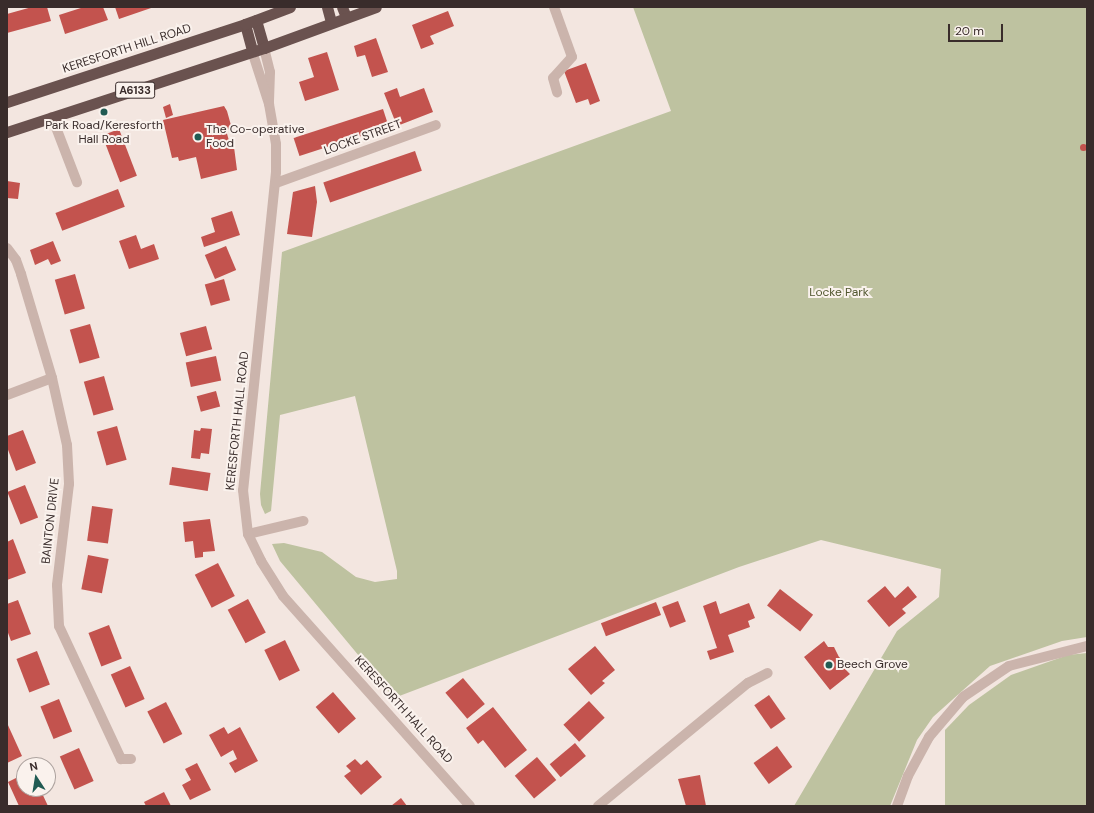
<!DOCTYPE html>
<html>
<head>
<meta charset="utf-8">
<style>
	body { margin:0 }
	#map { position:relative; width:1094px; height:813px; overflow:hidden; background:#f3e6e0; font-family:"DM Sans",sans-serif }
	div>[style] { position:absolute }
	.green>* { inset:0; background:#bec2a0 }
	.building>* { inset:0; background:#c3534e; transform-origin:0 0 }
	.round { border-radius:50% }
	.service>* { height:10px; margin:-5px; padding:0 5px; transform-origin:5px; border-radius:5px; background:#cbb4ac }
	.minor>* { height:10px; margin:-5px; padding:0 5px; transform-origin:5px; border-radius:5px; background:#cbb4ac }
	.trunk>* { height:11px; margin:-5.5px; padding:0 5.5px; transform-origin:5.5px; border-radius:5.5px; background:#6a524f }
	.dots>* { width:11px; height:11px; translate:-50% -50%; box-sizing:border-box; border:2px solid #faf2ed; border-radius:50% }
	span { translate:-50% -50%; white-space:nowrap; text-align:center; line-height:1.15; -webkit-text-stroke:4px #faf2ed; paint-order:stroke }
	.shield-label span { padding:1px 3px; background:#faf2ed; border:1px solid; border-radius:3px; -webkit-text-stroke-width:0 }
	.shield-label { font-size:11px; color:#392c2b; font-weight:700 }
	.street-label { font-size:12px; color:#392c2b }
	.poi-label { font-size:12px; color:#392c2b }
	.left { translate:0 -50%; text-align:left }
	.park-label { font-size:12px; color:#51572f }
	.frame { position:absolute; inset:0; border:8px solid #392c2b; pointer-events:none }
	.north { position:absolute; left:16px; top:757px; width:40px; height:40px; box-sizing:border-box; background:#faf2ed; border:1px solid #ada39f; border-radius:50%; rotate:348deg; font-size:11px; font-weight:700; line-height:16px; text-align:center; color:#392c2b }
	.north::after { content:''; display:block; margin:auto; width:14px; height:18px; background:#215b53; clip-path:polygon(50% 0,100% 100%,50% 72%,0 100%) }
	.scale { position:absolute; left:948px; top:24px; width:55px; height:18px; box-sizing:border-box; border:2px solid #392c2b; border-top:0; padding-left:5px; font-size:12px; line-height:14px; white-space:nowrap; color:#392c2b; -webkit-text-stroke:3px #faf2ed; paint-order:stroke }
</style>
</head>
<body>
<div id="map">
	<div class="green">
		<div style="clip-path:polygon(633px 7px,1087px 7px,1087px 637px,1062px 641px,990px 666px,933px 717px,917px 740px,890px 806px,794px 806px,897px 631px,939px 597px,941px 569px,821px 540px,739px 567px,394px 698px,280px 561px,272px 544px,284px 543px,322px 552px,356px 577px,375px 582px,397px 579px,397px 571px,355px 396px,280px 415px,271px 511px,265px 514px,261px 505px,260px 494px,282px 252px,671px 111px)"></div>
		<div style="clip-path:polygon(1087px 653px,1087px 806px,945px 806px,945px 730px,969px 705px,1011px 675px,1068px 655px)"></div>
	</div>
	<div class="building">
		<div style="clip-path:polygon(32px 7px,47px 7px,51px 21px,7px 33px,7px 14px)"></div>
		<div style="clip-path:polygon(84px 7px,103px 7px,108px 20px,65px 34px,59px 15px)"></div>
		<div style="clip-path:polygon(115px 7px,154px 7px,119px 19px)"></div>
		<div style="clip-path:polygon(448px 11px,454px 26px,430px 36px,434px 44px,421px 49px,412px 25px)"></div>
		<div style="clip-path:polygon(376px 38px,388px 72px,372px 77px,365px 55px,357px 57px,354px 46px)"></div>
		<div style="clip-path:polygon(327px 52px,339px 90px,305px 101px,299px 82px,314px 77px,308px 58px)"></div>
		<div style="clip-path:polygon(586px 63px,600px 101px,590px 105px,588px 99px,576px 103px,564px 71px)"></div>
		<div style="clip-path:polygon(397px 88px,400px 97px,424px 88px,433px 112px,397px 126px,384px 93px)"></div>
		<div style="clip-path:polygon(170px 104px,173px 115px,166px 118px,163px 107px)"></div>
		<div style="clip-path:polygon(224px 106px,227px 111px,232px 129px,226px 130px,231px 148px,234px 147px,237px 170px,201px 179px,196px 157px,179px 161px,178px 157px,172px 158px,163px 120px)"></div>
		<div style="left:383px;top:109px;width:19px;height:94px;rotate:72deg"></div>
		<div style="left:119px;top:129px;width:50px;height:18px;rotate:69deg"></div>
		<div class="round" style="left:1079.5px;top:143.5px;width:7px;height:7px"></div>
		<div style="left:415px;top:151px;width:21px;height:97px;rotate:71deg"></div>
		<div style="clip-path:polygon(7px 181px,20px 183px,18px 199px,7px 198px)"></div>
		<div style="clip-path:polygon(315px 186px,317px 202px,312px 237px,287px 234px,293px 192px)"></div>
		<div style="left:118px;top:189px;width:19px;height:67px;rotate:69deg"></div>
		<div style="clip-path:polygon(232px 211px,240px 235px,204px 247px,201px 237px,215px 232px,211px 218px)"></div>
		<div style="clip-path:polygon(136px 235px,141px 249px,154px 244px,159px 259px,129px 269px,119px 241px)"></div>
		<div style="clip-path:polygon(53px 241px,61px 261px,51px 265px,48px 259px,35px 265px,30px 250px)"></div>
		<div style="left:226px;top:246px;width:26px;height:23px;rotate:67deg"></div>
		<div style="left:75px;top:274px;width:36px;height:21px;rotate:74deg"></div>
		<div style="left:224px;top:279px;width:22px;height:20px;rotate:74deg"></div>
		<div style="left:90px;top:324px;width:35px;height:21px;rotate:74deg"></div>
		<div style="left:206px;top:326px;width:24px;height:27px;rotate:75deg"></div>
		<div style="left:216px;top:356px;width:25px;height:31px;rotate:78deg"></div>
		<div style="left:104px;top:376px;width:35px;height:21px;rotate:74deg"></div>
		<div style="left:216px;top:391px;width:16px;height:20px;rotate:75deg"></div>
		<div style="left:117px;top:426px;width:35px;height:21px;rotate:74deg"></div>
		<div style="clip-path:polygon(201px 428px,212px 429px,209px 454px,201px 453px,200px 459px,191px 458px,194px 430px,200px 431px)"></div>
		<div style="clip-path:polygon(23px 430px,36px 463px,16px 471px,7px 447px,7px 436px)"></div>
		<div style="left:172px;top:467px;width:39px;height:18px;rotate:9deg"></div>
		<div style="left:25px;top:485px;width:35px;height:19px;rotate:68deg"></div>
		<div style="left:92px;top:506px;width:21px;height:35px;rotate:8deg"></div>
		<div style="clip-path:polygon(210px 519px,215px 551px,203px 552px,203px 557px,195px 558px,193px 541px,185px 542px,183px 522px)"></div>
		<div style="clip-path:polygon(13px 539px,26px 573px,7px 580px,7px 542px)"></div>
		<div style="left:88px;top:555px;width:21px;height:35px;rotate:11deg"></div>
		<div style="left:218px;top:563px;width:37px;height:26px;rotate:63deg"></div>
		<div style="clip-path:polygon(885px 586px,895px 598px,908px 586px,917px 597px,902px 609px,906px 613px,889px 627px,867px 601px)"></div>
		<div style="left:780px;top:589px;width:42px;height:21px;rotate:38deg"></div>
		<div style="left:248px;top:599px;width:38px;height:23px;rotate:62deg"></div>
		<div style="clip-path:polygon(18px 600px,31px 634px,11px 641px,7px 630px,7px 604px)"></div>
		<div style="left:678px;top:601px;width:22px;height:17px;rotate:69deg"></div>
		<div style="clip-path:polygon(716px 601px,720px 614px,749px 603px,755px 618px,748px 621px,750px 627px,728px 635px,734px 652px,710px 660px,707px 651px,717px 648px,703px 606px)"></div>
		<div style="left:656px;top:602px;width:14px;height:59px;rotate:69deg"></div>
		<div style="left:109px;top:625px;width:36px;height:22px;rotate:69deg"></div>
		<div style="left:285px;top:640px;width:34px;height:23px;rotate:64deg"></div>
		<div style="clip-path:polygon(824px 641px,828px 647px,834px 647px,839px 657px,848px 664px,845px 669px,850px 674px,830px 690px,804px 657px)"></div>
		<div style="clip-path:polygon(595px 646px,615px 670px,602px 681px,605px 683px,591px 695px,568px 669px)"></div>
		<div style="left:37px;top:651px;width:36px;height:22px;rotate:69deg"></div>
		<div style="left:130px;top:666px;width:36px;height:21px;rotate:66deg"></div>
		<div style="left:463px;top:678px;width:34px;height:23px;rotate:50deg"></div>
		<div style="left:333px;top:692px;width:35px;height:23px;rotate:49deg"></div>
		<div style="left:769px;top:695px;width:29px;height:18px;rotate:55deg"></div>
		<div style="left:59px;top:699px;width:35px;height:20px;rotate:68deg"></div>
		<div style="left:589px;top:701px;width:23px;height:35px;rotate:47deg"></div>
		<div style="left:166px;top:702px;width:36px;height:21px;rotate:63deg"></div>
		<div style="clip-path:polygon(493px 707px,527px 750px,505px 768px,483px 740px,478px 744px,466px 728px)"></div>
		<div style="clip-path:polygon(7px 723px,22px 756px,7px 763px)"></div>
		<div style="clip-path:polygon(224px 727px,228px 734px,240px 727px,258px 761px,235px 773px,229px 763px,237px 759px,233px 750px,221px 757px,209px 735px)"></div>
		<div style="left:575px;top:743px;width:17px;height:33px;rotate:50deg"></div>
		<div style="left:777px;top:746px;width:26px;height:29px;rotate:54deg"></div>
		<div style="left:79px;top:748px;width:36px;height:21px;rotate:66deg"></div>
		<div style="left:537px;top:757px;width:30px;height:29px;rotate:50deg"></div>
		<div style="clip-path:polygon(355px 759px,361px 765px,367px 760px,382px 777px,361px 795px,344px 776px,351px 771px,346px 766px)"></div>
		<div style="clip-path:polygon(197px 763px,211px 790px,190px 800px,182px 785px,191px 780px,185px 769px)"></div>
		<div style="clip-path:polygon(24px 774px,24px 789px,40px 789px,48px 806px,19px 806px,8px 782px)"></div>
		<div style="clip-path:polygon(700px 775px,706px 806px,686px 806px,678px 779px)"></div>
		<div style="clip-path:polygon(164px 792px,171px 806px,146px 806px,144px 802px)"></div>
		<div style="clip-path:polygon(401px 798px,407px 806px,391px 806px)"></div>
	</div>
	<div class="service">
		<div style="left:554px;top:7px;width:53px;rotate:70.2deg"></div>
		<div style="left:572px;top:57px;width:28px;rotate:132deg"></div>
		<div style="left:553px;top:78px;width:15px;rotate:74deg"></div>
		<div style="left:248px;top:534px;width:57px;rotate:-13.3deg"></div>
	</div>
	<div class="minor">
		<div style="left:264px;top:48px;width:25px;rotate:76deg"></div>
		<div style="left:270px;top:72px;width:30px;rotate:92deg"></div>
		<div style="left:252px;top:51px;width:56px;rotate:72.2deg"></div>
		<div style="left:269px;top:104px;width:41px;rotate:80.1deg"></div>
		<div style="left:276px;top:144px;width:28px;rotate:90deg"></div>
		<div style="left:276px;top:172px;width:320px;rotate:95.9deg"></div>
		<div style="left:243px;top:490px;width:44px;rotate:83.5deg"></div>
		<div style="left:248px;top:534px;width:30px;rotate:64deg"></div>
		<div style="left:261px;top:561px;width:41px;rotate:57.8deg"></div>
		<div style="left:283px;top:596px;width:281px;rotate:48.3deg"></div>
		<div style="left:52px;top:117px;width:70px;rotate:69deg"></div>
		<div style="left:276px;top:183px;width:170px;rotate:-19.9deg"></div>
		<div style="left:7px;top:248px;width:15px;rotate:53deg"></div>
		<div style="left:16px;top:260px;width:15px;rotate:70deg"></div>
		<div style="left:21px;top:274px;width:109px;rotate:73.4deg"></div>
		<div style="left:52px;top:378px;width:69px;rotate:77.4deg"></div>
		<div style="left:67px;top:445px;width:39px;rotate:87deg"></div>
		<div style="left:69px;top:484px;width:102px;rotate:96.8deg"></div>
		<div style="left:57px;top:585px;width:41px;rotate:87.2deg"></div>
		<div style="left:59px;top:626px;width:147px;rotate:65deg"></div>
		<div style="left:121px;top:759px;width:10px"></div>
		<div style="left:7px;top:395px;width:48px;rotate:-20.7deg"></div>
		<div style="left:598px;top:806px;width:194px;rotate:-39.4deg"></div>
		<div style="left:748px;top:683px;width:22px;rotate:-27deg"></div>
		<div style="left:897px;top:806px;width:32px;rotate:-70deg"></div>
		<div style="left:908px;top:776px;width:44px;rotate:-61.7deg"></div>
		<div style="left:929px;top:737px;width:52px;rotate:-49.6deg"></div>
		<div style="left:963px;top:697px;width:55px;rotate:-34deg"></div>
		<div style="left:1009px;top:666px;width:81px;rotate:-14.4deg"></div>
	</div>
	<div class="trunk">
		<div style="left:327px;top:7px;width:16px;rotate:75deg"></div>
		<div style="left:342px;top:7px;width:11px;rotate:68deg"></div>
		<div style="left:256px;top:20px;width:29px;rotate:74deg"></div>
		<div style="left:245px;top:24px;width:28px;rotate:75deg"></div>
		<div style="left:7px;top:102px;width:250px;rotate:-18.1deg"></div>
		<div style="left:245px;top:24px;width:48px;rotate:-20.7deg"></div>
		<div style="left:7px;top:132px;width:270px;rotate:-18.1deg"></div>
		<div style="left:264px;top:48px;width:119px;rotate:-20.1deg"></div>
	</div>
	<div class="dots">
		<div style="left:104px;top:112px;background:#215b53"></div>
		<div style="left:198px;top:137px;background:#215b53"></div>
		<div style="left:829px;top:665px;background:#215b53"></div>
	</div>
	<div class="shield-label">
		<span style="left:135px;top:90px">A6133</span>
	</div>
	<div class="street-label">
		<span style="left:127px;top:49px;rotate:-18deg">KERESFORTH HILL ROAD</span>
		<span style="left:363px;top:138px;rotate:-20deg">LOCKE STREET</span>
		<span style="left:238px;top:421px;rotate:-84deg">KERESFORTH HALL ROAD</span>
		<span style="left:51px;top:521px;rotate:-84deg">BAINTON DRIVE</span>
		<span style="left:403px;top:710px;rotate:48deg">KERESFORTH HALL ROAD</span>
	</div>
	<div class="poi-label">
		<span style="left:104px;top:133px">Park Road/Keresforth<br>Hall Road</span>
		<span class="left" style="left:206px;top:137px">The Co-operative<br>Food</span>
		<span class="left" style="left:837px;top:665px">Beech Grove</span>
	</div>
	<div class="park-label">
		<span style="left:839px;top:293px">Locke Park</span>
	</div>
	<div class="frame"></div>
	<div class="north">N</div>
	<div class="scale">20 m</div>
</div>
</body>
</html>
